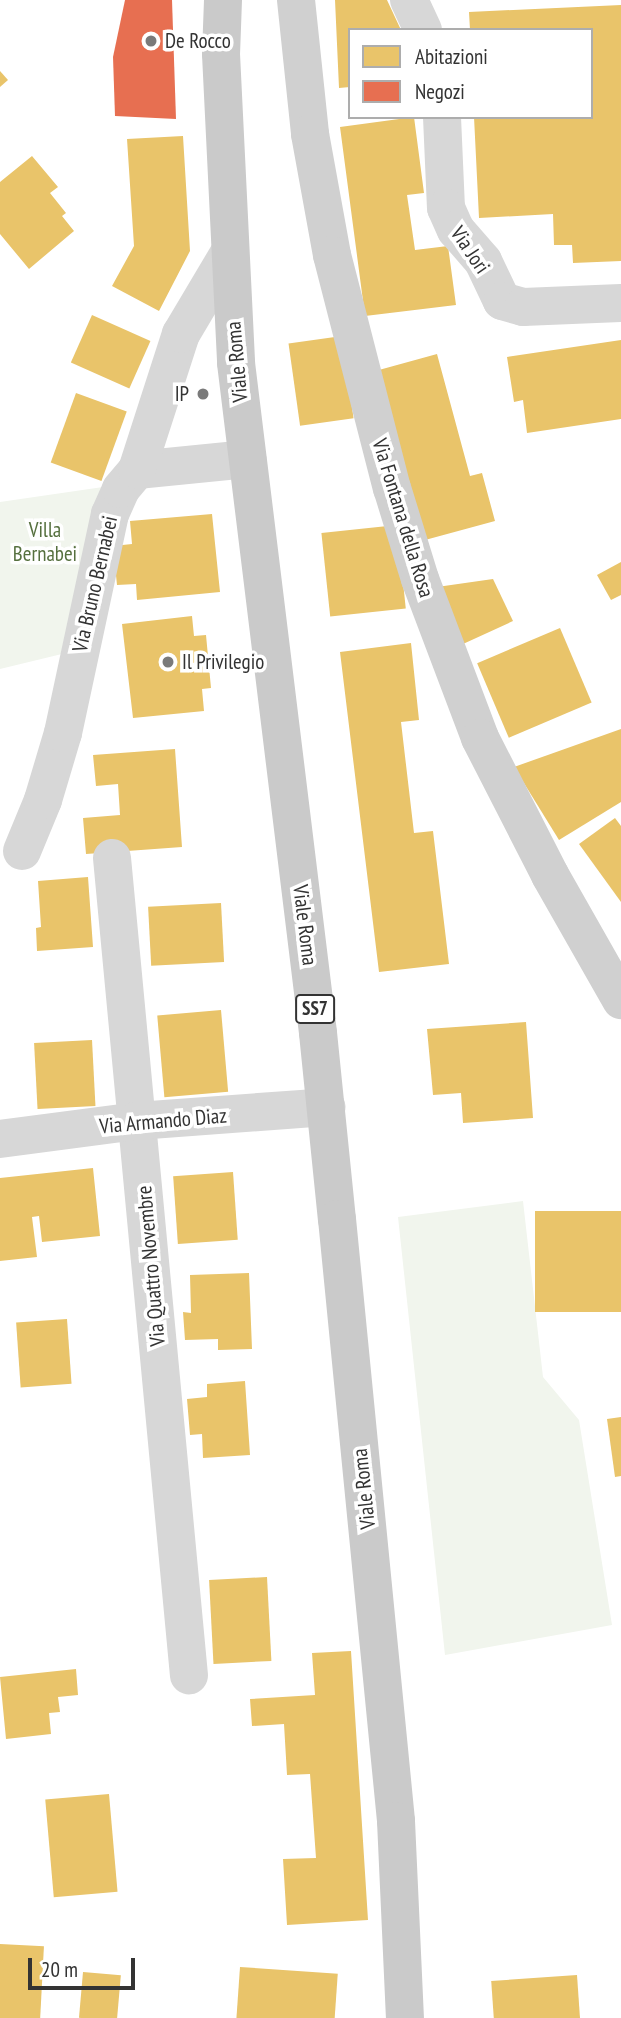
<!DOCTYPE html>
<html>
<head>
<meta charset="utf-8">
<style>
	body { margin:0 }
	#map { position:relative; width:621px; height:2018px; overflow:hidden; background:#fff; font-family:"PT Sans Narrow",sans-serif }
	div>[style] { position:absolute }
	.green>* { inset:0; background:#f1f5ed }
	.homes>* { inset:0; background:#e9c46a; transform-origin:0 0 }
	.shops>* { inset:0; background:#e76f51 }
	.street>* { height:38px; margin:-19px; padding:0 19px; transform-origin:19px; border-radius:19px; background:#d7d7d7 }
	.secondary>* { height:38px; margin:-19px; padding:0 19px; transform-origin:19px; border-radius:19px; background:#d0d0d0 }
	.primary>* { height:38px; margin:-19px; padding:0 19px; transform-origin:19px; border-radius:19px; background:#cacaca }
	.dots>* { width:19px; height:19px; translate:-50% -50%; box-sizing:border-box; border:4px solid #fff; border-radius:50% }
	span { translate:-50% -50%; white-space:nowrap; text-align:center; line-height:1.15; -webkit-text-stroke:7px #fff; paint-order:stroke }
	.shield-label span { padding:2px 5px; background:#fff; border:2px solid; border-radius:5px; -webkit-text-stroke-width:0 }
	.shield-label { font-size:19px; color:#333; font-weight:700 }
	.poi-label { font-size:21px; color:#333 }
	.left { translate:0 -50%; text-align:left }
	.right { translate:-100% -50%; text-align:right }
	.street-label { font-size:21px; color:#333 }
	.park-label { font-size:21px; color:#56703f }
	.legend { position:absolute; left:348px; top:28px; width:245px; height:91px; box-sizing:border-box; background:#fff; border:2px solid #adadad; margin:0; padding:9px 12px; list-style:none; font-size:21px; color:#333 }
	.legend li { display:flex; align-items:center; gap:14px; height:35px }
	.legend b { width:35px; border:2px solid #adadad }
	.scale { position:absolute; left:28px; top:1958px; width:107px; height:32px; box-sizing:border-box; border:4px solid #333; border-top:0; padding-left:9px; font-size:21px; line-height:24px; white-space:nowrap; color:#333; -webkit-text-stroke:5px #fff; paint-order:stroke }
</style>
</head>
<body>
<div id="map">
	<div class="green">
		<div style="clip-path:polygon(103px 487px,66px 653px,0 669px,0 502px)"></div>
		<div style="clip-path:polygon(523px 1201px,543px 1377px,579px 1420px,612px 1625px,445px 1655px,398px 1217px)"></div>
	</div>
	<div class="homes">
		<div style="clip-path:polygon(335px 0,387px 0,401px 30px,350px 30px,350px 87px,339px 88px)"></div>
		<div style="clip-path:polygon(621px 5px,621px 261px,573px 263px,572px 245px,554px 245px,553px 214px,479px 218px,474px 117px,591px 117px,591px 30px,470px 30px,469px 12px)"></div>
		<div style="clip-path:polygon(0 71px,8px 80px,0 87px)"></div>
		<div style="clip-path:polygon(414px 117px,424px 193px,407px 195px,415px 250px,448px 246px,456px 305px,365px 316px,340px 127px)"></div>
		<div style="clip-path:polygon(183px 136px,190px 251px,159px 311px,112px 286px,134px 246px,127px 139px)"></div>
		<div style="clip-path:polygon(32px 156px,58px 187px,50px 193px,66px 213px,62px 216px,74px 231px,29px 269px,0 234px,0 182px)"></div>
		<div style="left:92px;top:315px;width:64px;height:52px;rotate:24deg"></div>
		<div style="left:342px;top:336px;width:83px;height:54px;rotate:82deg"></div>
		<div style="clip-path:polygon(621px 340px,621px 419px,527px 433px,523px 400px,514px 402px,507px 357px)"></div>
		<div style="clip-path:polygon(437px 354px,470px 476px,482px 473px,495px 521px,414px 543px,368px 373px)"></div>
		<div style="left:76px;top:393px;width:54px;height:74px;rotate:20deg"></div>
		<div style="clip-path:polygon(212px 514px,220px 592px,137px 600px,136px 584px,117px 585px,113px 546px,132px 544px,130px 521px)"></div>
		<div style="left:397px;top:525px;width:84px;height:76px;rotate:84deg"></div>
		<div style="clip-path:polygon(621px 562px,621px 595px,611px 600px,597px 575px)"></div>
		<div style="clip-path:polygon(493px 579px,513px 621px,463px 644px,437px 587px)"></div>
		<div style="clip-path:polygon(192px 616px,194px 636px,206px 635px,211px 688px,202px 689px,204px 711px,133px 718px,122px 624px)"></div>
		<div style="left:560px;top:628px;width:81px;height:90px;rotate:67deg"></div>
		<div style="clip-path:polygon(411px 643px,419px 720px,401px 722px,414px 833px,433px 831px,449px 964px,379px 972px,340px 652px)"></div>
		<div style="clip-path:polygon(621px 729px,621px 802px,559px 840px,514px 767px)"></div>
		<div style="clip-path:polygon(175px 749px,182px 847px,86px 854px,83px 818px,120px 815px,118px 784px,96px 786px,93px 755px)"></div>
		<div style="clip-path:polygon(615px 818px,621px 826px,621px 902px,579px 844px)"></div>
		<div style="clip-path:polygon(88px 877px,93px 947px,37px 951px,36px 928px,41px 927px,38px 881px)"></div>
		<div style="left:221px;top:903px;width:59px;height:73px;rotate:87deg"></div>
		<div style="left:221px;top:1010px;width:82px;height:64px;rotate:85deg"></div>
		<div style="clip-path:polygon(526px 1022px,533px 1118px,463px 1123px,461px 1093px,433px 1095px,427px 1029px)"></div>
		<div style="left:92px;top:1040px;width:66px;height:58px;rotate:87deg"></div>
		<div style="clip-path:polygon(93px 1168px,100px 1236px,42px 1242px,39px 1216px,32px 1217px,37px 1257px,0 1261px,0 1178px)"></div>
		<div style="left:233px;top:1172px;width:68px;height:60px;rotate:86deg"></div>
		<div style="left:621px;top:1211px;width:101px;height:86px;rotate:90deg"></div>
		<div style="clip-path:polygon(249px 1273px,252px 1349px,218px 1350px,218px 1339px,185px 1340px,183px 1312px,191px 1313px,190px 1275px)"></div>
		<div style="left:67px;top:1319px;width:65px;height:51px;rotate:86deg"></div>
		<div style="clip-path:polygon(245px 1381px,250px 1455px,203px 1458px,202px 1434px,190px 1435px,187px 1399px,207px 1397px,207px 1384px)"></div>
		<div style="clip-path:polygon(621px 1417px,621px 1476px,615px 1477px,607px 1419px)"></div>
		<div style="left:267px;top:1577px;width:84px;height:58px;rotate:87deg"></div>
		<div style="clip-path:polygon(351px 1651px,368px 1920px,287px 1925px,283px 1859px,316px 1858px,310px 1774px,287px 1775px,284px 1724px,252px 1726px,250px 1699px,315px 1695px,312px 1653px)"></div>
		<div style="clip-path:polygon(76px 1669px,78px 1695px,58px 1697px,60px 1712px,49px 1713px,51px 1734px,6px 1739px,0 1677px)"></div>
		<div style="left:109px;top:1794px;width:98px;height:64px;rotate:85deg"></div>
		<div style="left:0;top:1944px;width:44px;height:74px;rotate:3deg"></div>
		<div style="left:240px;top:1967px;width:98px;height:51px;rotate:4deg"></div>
		<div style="left:83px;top:1972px;width:38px;height:46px;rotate:5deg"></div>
		<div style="left:577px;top:1975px;width:43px;height:86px;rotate:86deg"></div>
	</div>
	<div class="shops">
		<div style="clip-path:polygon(125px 0,172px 0,176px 119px,115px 116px,113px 57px)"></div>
	</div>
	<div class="street">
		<div style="left:409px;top:0;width:33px;rotate:65deg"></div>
		<div style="left:442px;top:117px;width:91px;rotate:87.5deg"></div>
		<div style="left:446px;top:208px;width:24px;rotate:66deg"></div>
		<div style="left:456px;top:230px;width:41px;rotate:48.9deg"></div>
		<div style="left:483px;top:261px;width:44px;rotate:64.6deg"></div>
		<div style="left:502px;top:301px;width:22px;rotate:16deg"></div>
		<div style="left:523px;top:307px;width:98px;rotate:-2.3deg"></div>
		<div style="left:137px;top:470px;width:111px;rotate:-5.7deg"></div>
		<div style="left:22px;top:851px;width:55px;rotate:-67.6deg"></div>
		<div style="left:43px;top:800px;width:70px;rotate:-73.4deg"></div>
		<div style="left:63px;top:733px;width:224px;rotate:-77.9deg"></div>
		<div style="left:110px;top:514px;width:27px;rotate:-66deg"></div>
		<div style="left:121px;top:489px;width:25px;rotate:-50deg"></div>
		<div style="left:137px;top:470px;width:143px;rotate:-72.1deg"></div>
		<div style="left:181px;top:334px;width:94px;rotate:-59.3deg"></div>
		<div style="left:112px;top:858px;width:821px;rotate:84.62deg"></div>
		<div style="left:0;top:1139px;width:138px;rotate:-7.5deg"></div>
		<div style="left:137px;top:1121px;width:190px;rotate:-4.2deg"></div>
	</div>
	<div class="secondary">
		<div style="left:296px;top:0;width:135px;rotate:84deg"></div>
		<div style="left:310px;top:134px;width:123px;rotate:79.7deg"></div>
		<div style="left:332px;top:255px;width:241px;rotate:75.6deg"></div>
		<div style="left:392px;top:488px;width:95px;rotate:72.9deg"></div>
		<div style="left:420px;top:579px;width:170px;rotate:69.3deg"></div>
		<div style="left:480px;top:738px;width:154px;rotate:62.9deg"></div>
		<div style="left:550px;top:875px;width:144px;rotate:60.4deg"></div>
	</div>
	<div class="primary">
		<div style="left:223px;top:0;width:54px;rotate:92.1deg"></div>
		<div style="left:221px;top:54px;width:309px;rotate:87.2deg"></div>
		<div style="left:236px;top:363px;width:675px;rotate:83.02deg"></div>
		<div style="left:318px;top:1033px;width:187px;rotate:84.2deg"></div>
		<div style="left:337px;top:1219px;width:605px;rotate:84.4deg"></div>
		<div style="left:396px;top:1821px;width:197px;rotate:87.4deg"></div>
	</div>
	<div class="dots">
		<div style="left:151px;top:41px;background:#7a7a7a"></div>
		<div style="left:203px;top:394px;background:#7a7a7a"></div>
		<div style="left:168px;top:662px;background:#7a7a7a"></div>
	</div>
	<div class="shield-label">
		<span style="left:315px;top:1009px">SS7</span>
	</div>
	<div class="poi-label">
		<span class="left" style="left:165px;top:41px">De Rocco</span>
		<span class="right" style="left:189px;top:394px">IP</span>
		<span class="left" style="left:182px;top:662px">Il Privilegio</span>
	</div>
	<div class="street-label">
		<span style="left:470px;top:250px;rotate:56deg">Via Jori</span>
		<span style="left:237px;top:362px;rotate:-95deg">Viale Roma</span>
		<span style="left:403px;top:518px;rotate:73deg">Via Fontana della Rosa</span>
		<span style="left:95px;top:584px;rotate:-77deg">Via Bruno Bernabei</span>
		<span style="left:305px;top:925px;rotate:83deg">Viale Roma</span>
		<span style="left:163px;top:1121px;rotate:-5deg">Via Armando Diaz</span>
		<span style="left:151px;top:1266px;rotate:-95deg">Via Quattro Novembre</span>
		<span style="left:364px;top:1489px;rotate:-96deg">Viale Roma</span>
	</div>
	<div class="park-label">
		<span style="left:45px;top:542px">Villa<br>Bernabei</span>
	</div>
	<ul class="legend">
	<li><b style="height:19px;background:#e9c46a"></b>Abitazioni</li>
	<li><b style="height:19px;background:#e76f51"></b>Negozi</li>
	</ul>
	<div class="scale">20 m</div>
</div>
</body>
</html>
